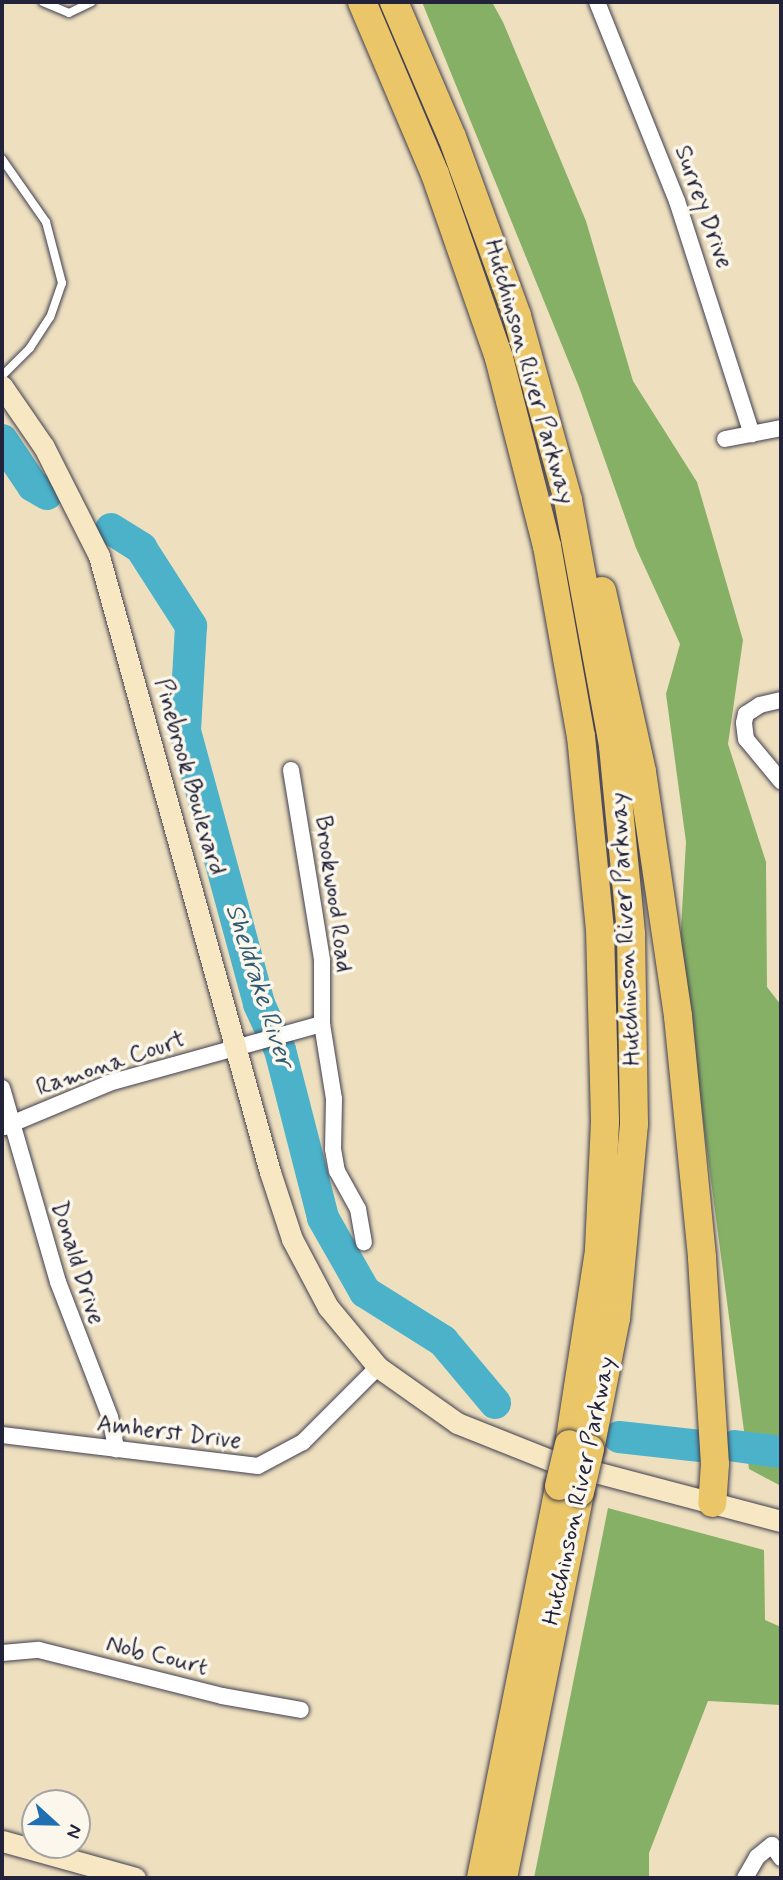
<!DOCTYPE html>
<html>
<head>
<meta charset="utf-8">
<style>
	body { margin:0 }
	#map { position:relative; width:783px; height:1880px; overflow:hidden; background:#eee0bf; font-family:Mynerve,sans-serif }
	div>[style] { position:absolute }
	.forest>* { inset:0; background:#87b067 }
	.river>* { height:32px; margin:-16px; padding:0 16px; transform-origin:16px; border-radius:16px; background:#4bb2ca }
	.roads { filter:drop-shadow(0 0 2px #413e4f) drop-shadow(0 0 2px #413e4f) }
	.lane>* { height:8px; margin:-4px; padding:0 4px; transform-origin:4px; border-radius:4px; background:#fff }
	.street>* { height:16px; margin:-8px; padding:0 8px; transform-origin:8px; border-radius:8px; background:#fff }
	.secondary>* { height:21px; margin:-10.5px; padding:0 10.5px; transform-origin:10.5px; border-radius:10.5px; background:#f7e8c3 }
	.highway>* { height:28px; margin:-14px; padding:0 14px; transform-origin:14px; border-radius:14px; background:#ebc669 }
	.bridges { filter:drop-shadow(0 0 2px #413e4f) drop-shadow(0 0 2px #413e4f) }
	.highway-bridge>* { height:28px; margin:-14px; padding:0 14px; transform-origin:14px; border-radius:14px; background:#ebc669 }
	span { translate:-50% -50%; white-space:nowrap; text-align:center; line-height:1.15; -webkit-text-stroke:7px #fbf7ec; paint-order:stroke }
	.street-label { font-size:24px; color:#22223b }
	.water-label { font-size:26px; color:#325c74; font-style:italic }
	.frame { position:absolute; inset:0; border:4px solid #22223b; pointer-events:none }
	.north { position:absolute; left:21px; top:1789px; width:70px; height:70px; box-sizing:border-box; background:#fbf7ec; border:2px solid #a4a2a5; border-radius:50%; rotate:112deg; font-size:19px; font-weight:700; line-height:28px; text-align:center; color:#22223b }
	.north::after { content:''; display:block; margin:auto; width:24px; height:32px; background:#1f6fb2; clip-path:polygon(50% 0,100% 100%,50% 72%,0 100%) }
</style>
</head>
<body>
<div id="map">
	<div class="forest">
		<div style="clip-path:polygon(422px 2px,492px 2px,503px 22px,586px 221px,633px 381px,697px 482px,743px 640px,728px 744px,766px 862px,767px 987px,781px 1005px,781px 1486px,749px 1469px,680px 945px,686px 842px,666px 694px,680px 644px,636px 548px,579px 387px)"></div>
		<div style="clip-path:polygon(608px 1508px,764px 1550px,765px 1620px,781px 1627px,781px 1705px,708px 1701px,649px 1853px,649px 1878px,534px 1878px)"></div>
	</div>
	<div class="river">
		<div style="left:2px;top:440px;width:55px;rotate:56deg"></div>
		<div style="left:33px;top:486px;width:16px;rotate:30deg"></div>
		<div style="left:111px;top:529px;width:36px;rotate:32deg"></div>
		<div style="left:141px;top:548px;width:93px;rotate:57.3deg"></div>
		<div style="left:191px;top:626px;width:105px;rotate:93.3deg"></div>
		<div style="left:185px;top:731px;width:283px;rotate:74.8deg"></div>
		<div style="left:259px;top:1004px;width:51px;rotate:65.5deg"></div>
		<div style="left:280px;top:1050px;width:173px;rotate:75.6deg"></div>
		<div style="left:323px;top:1218px;width:85px;rotate:60.4deg"></div>
		<div style="left:365px;top:1292px;width:92px;rotate:32.1deg"></div>
		<div style="left:443px;top:1341px;width:81px;rotate:50deg"></div>
		<div style="left:619px;top:1437px;width:82px;rotate:6.3deg"></div>
		<div style="left:735px;top:1446px;width:46px;rotate:7.4deg"></div>
	</div>
	<div class="roads">
		<div class="lane">
			<div style="left:43px;top:2px;width:28px;rotate:23deg"></div>
			<div style="left:69px;top:13px;width:25px;rotate:-26deg"></div>
			<div style="left:2px;top:159px;width:77px;rotate:55.1deg"></div>
			<div style="left:46px;top:222px;width:63px;rotate:75.3deg"></div>
			<div style="left:62px;top:283px;width:36px;rotate:109deg"></div>
			<div style="left:50px;top:317px;width:37px;rotate:123deg"></div>
			<div style="left:30px;top:348px;width:40px;rotate:135deg"></div>
		</div>
		<div class="street">
			<div style="left:597px;top:2px;width:214px;rotate:68.1deg"></div>
			<div style="left:677px;top:201px;width:245px;rotate:72.2deg"></div>
			<div style="left:725px;top:439px;width:57px;rotate:-11.1deg"></div>
			<div style="left:781px;top:700px;width:22px;rotate:167deg"></div>
			<div style="left:760px;top:705px;width:17px;rotate:147deg"></div>
			<div style="left:746px;top:714px;width:9px;rotate:103deg"></div>
			<div style="left:744px;top:723px;width:16px;rotate:83deg"></div>
			<div style="left:746px;top:739px;width:55px;rotate:50.2deg"></div>
			<div style="left:291px;top:770px;width:193px;rotate:80.7deg"></div>
			<div style="left:322px;top:960px;width:64px;rotate:90deg"></div>
			<div style="left:322px;top:1024px;width:76px;rotate:80.9deg"></div>
			<div style="left:334px;top:1099px;width:50px;rotate:91.1deg"></div>
			<div style="left:333px;top:1149px;width:22px;rotate:80deg"></div>
			<div style="left:337px;top:1171px;width:43px;rotate:61.1deg"></div>
			<div style="left:358px;top:1209px;width:34px;rotate:80deg"></div>
			<div style="left:2px;top:1088px;width:202px;rotate:73.9deg"></div>
			<div style="left:58px;top:1282px;width:145px;rotate:68.9deg"></div>
			<div style="left:110px;top:1417px;width:33px;rotate:79deg"></div>
			<div style="left:4px;top:1127px;width:114px;rotate:-22.7deg"></div>
			<div style="left:109px;top:1083px;width:221px;rotate:-15.5deg"></div>
			<div style="left:2px;top:1435px;width:258px;rotate:6.9deg"></div>
			<div style="left:258px;top:1466px;width:51px;rotate:-28.1deg"></div>
			<div style="left:303px;top:1442px;width:106px;rotate:-45deg"></div>
			<div style="left:2px;top:1653px;width:37px;rotate:-5deg"></div>
			<div style="left:39px;top:1650px;width:189px;rotate:14.1deg"></div>
			<div style="left:222px;top:1696px;width:80px;rotate:10deg"></div>
			<div style="left:745px;top:1878px;width:24px;rotate:-60deg"></div>
			<div style="left:757px;top:1857px;width:19px;rotate:-39deg"></div>
			<div style="left:772px;top:1845px;width:16px;rotate:55deg"></div>
		</div>
		<div class="secondary">
			<div style="left:2px;top:386px;width:74px;rotate:55.5deg"></div>
			<div style="left:44px;top:447px;width:122px;rotate:63.2deg"></div>
			<div style="left:99px;top:556px;width:639px;rotate:74.49deg"></div>
			<div style="left:270px;top:1172px;width:71px;rotate:71.8deg"></div>
			<div style="left:292px;top:1239px;width:77px;rotate:62.1deg"></div>
			<div style="left:328px;top:1307px;width:78px;rotate:50.2deg"></div>
			<div style="left:378px;top:1367px;width:97px;rotate:35.3deg"></div>
			<div style="left:457px;top:1423px;width:100px;rotate:21.7deg"></div>
			<div style="left:550px;top:1460px;width:239px;rotate:14.8deg"></div>
			<div style="left:2px;top:1841px;width:138px;rotate:15.5deg"></div>
		</div>
		<div class="highway">
			<div style="left:362px;top:2px;width:187px;rotate:67deg"></div>
			<div style="left:435px;top:174px;width:195px;rotate:70.8deg"></div>
			<div style="left:499px;top:358px;width:194px;rotate:75.7deg"></div>
			<div style="left:547px;top:546px;width:193px;rotate:79.9deg"></div>
			<div style="left:581px;top:736px;width:194px;rotate:84.4deg"></div>
			<div style="left:600px;top:929px;width:193px;rotate:88.5deg"></div>
			<div style="left:605px;top:1122px;width:129px;rotate:92.7deg"></div>
			<div style="left:599px;top:1251px;width:195px;rotate:98.8deg"></div>
			<div style="left:394px;top:2px;width:147px;rotate:66.8deg"></div>
			<div style="left:452px;top:137px;width:190px;rotate:70deg"></div>
			<div style="left:517px;top:316px;width:191px;rotate:74.5deg"></div>
			<div style="left:568px;top:500px;width:250px;rotate:79.6deg"></div>
			<div style="left:613px;top:746px;width:189px;rotate:84.5deg"></div>
			<div style="left:631px;top:934px;width:190px;rotate:89.1deg"></div>
			<div style="left:634px;top:1124px;width:195px;rotate:95.3deg"></div>
			<div style="left:616px;top:1318px;width:134px;rotate:101.2deg"></div>
			<div style="left:602px;top:591px;width:185px;rotate:77.5deg"></div>
			<div style="left:642px;top:772px;width:247px;rotate:81.6deg"></div>
			<div style="left:678px;top:1016px;width:243px;rotate:84.3deg"></div>
			<div style="left:702px;top:1258px;width:206px;rotate:86.4deg"></div>
			<div style="left:715px;top:1464px;width:39px;rotate:94deg"></div>
			<div style="left:481px;top:1878px;width:400px;rotate:-78.7deg"></div>
			<div style="left:503px;top:1878px;width:394px;rotate:-78.7deg"></div>
		</div>
	</div>
	<div class="bridges">
		<div class="highway-bridge">
			<div style="left:559px;top:1486px;width:43px;rotate:-76.6deg"></div>
			<div style="left:580px;top:1492px;width:44px;rotate:-76.9deg"></div>
		</div>
	</div>
	<div class="street-label">
		<span style="left:703px;top:207px;rotate:70deg">Surrey Drive</span>
		<span style="left:529px;top:372px;rotate:74deg">Hutchinson River Parkway</span>
		<span style="left:189px;top:777px;rotate:74deg">Pinebrook Boulevard</span>
		<span style="left:333px;top:894px;rotate:82deg">Brookwood Road</span>
		<span style="left:626px;top:929px;rotate:-93deg">Hutchinson River Parkway</span>
		<span style="left:111px;top:1064px;rotate:-19deg">Ramona Court</span>
		<span style="left:77px;top:1263px;rotate:72deg">Donald Drive</span>
		<span style="left:169px;top:1433px;rotate:7deg">Amherst Drive</span>
		<span style="left:580px;top:1491px;rotate:-78deg">Hutchinson River Parkway</span>
		<span style="left:157px;top:1656px;rotate:14deg">Nob Court</span>
	</div>
	<div class="water-label">
		<span style="left:258px;top:986px;rotate:72deg">Sheldrake River</span>
	</div>
	<div class="frame"></div>
	<div class="north">N</div>
</div>
</body>
</html>
